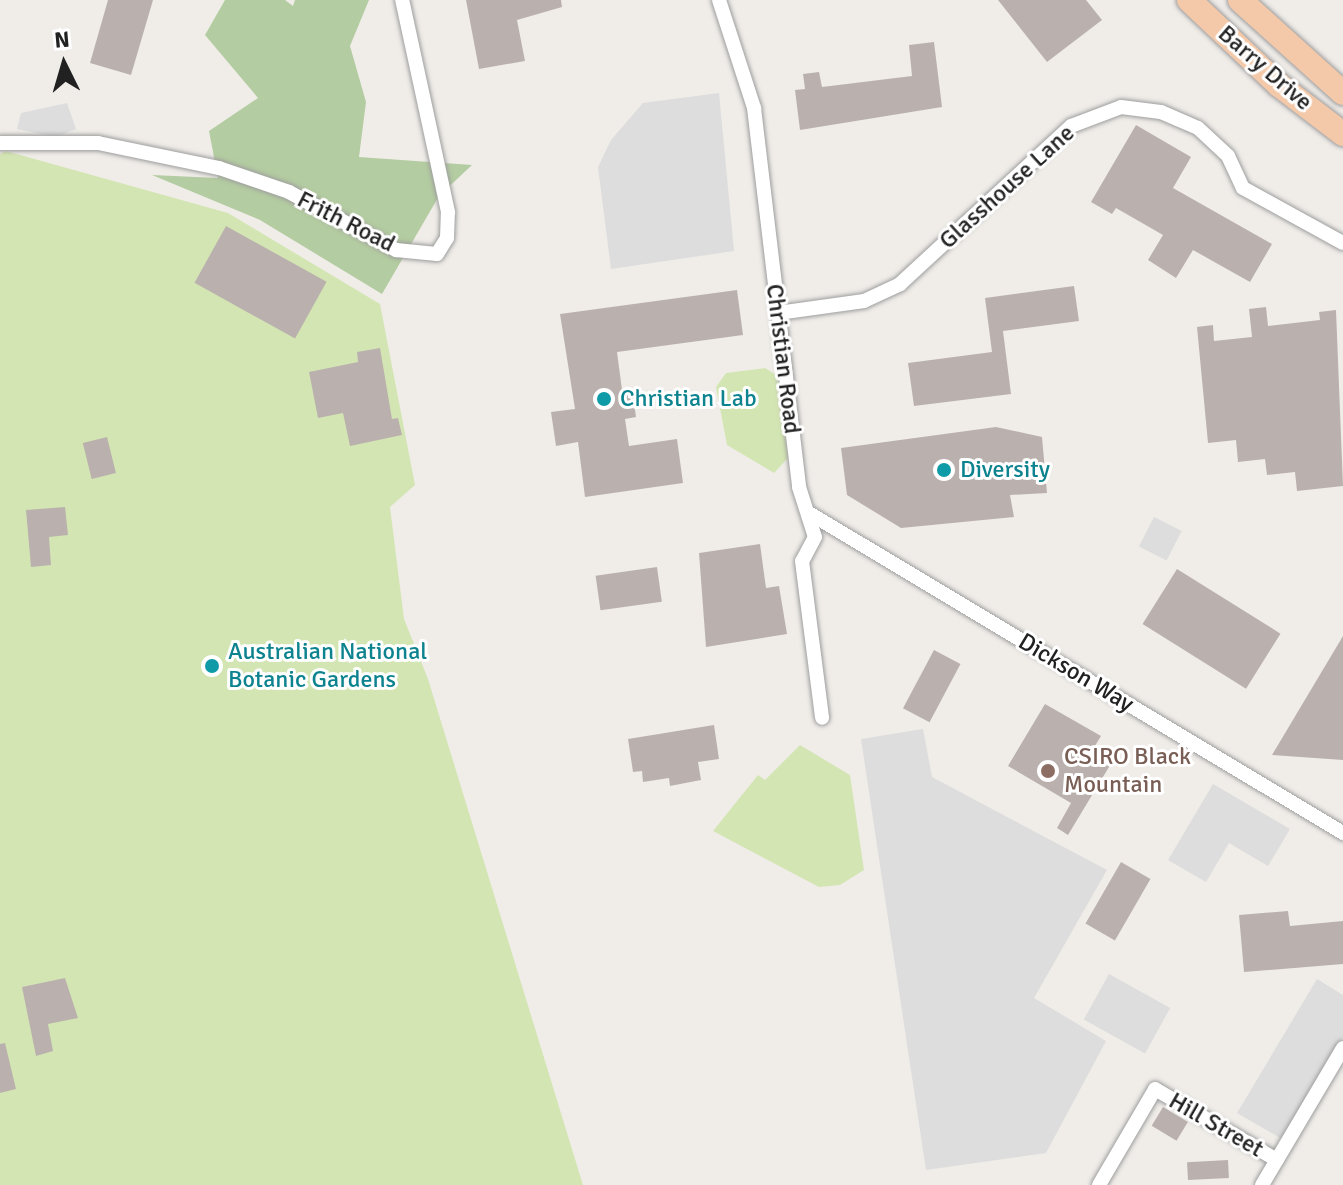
<!DOCTYPE html>
<html>
<head>
<meta charset="utf-8">
<style>
	body { margin:0 }
	#map { position:relative; width:1343px; height:1185px; overflow:hidden; background:#f0ede9; font-family:Signika,sans-serif }
	div>[style] { position:absolute }
	.grass>* { inset:0; background:#d4e5b4 }
	.forest>* { inset:0; background:#b4cca1 }
	.parking>* { inset:0; background:#ddd; transform-origin:0 0 }
	.building>* { inset:0; background:#bab1ae; transform-origin:0 0 }
	.roads { filter:drop-shadow(0 0 2px #9e9e9e) drop-shadow(0 0 2px #9e9e9e) }
	.street>* { height:14px; margin:-7px; padding:0 7px; transform-origin:7px; border-radius:7px; background:#fff }
	.primary>* { height:24px; margin:-12px; padding:0 12px; transform-origin:12px; border-radius:12px; background:#f4c9aa }
	.dots>* { width:22px; height:22px; translate:-50% -50%; box-sizing:border-box; border:4px solid #fff; border-radius:50% }
	span { translate:-50% -50%; white-space:nowrap; text-align:center; line-height:1.15; -webkit-text-stroke:6px #fff; paint-order:stroke }
	.street-label { font-size:24px; color:#212121 }
	.culture-label { font-size:24px; color:#0d838f }
	.left { translate:0 -50%; text-align:left }
	.education-label { font-size:24px; color:#785e54 }
	.north { position:absolute; left:24px; top:24px; width:80px; height:80px; -webkit-text-stroke:6px #fff; paint-order:stroke; rotate:355deg; font-size:22px; font-weight:700; line-height:32px; text-align:center; color:#212121 }
	.north::after { content:''; display:block; margin:auto; width:28px; height:36px; background:#212121; clip-path:polygon(50% 0,100% 100%,50% 72%,0 100%) }
</style>
</head>
<body>
<div id="map">
	<div class="grass">
		<div style="clip-path:polygon(6px 151px,228px 213px,380px 304px,415px 485px,390px 507px,404px 619px,428px 679px,583px 1185px,0 1185px,0 154px)"></div>
		<div style="clip-path:polygon(765px 368px,778px 376px,788px 458px,774px 473px,727px 445px,716px 387px,726px 373px)"></div>
		<div style="clip-path:polygon(800px 745px,850px 775px,864px 870px,840px 885px,819px 887px,713px 831px,758px 775px,765px 780px)"></div>
	</div>
	<div class="forest">
		<div style="clip-path:polygon(225px 0,285px 0,293px 6px,295px 0,369px 0,350px 46px,366px 102px,359px 157px,472px 165px,439px 196px,382px 294px,260px 220px,152px 175px,218px 178px,209px 131px,258px 98px,205px 35px)"></div>
	</div>
	<div class="parking">
		<div style="clip-path:polygon(719px 93px,734px 251px,611px 269px,598px 167px,611px 140px,643px 103px)"></div>
		<div style="clip-path:polygon(67px 103px,76px 129px,56px 137px,17px 129px,21px 113px)"></div>
		<div style="left:1154px;top:517px;width:31px;height:33px;rotate:27deg"></div>
		<div style="clip-path:polygon(923px 729px,932px 777px,1107px 870px,1034px 998px,1106px 1041px,1046px 1153px,926px 1170px,861px 739px)"></div>
		<div style="clip-path:polygon(1213px 784px,1290px 829px,1268px 866px,1229px 843px,1206px 882px,1168px 860px)"></div>
		<div style="left:1109px;top:974px;width:70px;height:52px;rotate:29deg"></div>
		<div style="clip-path:polygon(1317px 979px,1343px 995px,1343px 1037px,1282px 1139px,1237px 1113px)"></div>
	</div>
	<div class="building">
		<div style="clip-path:polygon(108px 0,153px 0,131px 75px,90px 63px)"></div>
		<div style="clip-path:polygon(466px 0,561px 0,562px 7px,517px 20px,525px 61px,479px 69px)"></div>
		<div style="clip-path:polygon(998px 0,1086px 0,1102px 20px,1047px 62px)"></div>
		<div style="clip-path:polygon(934px 42px,942px 107px,800px 130px,795px 90px,805px 89px,803px 74px,819px 72px,822px 87px,912px 76px,909px 45px)"></div>
		<div style="clip-path:polygon(1136px 125px,1191px 157px,1173px 188px,1272px 244px,1250px 282px,1193px 250px,1176px 278px,1148px 260px,1163px 235px,1116px 208px,1112px 214px,1091px 202px)"></div>
		<div style="left:226px;top:226px;width:115px;height:65px;rotate:29deg"></div>
		<div style="clip-path:polygon(1074px 286px,1079px 321px,1003px 331px,1011px 394px,914px 406px,908px 363px,992px 352px,985px 298px)"></div>
		<div style="clip-path:polygon(737px 290px,743px 335px,617px 352px,622px 390px,632px 388px,636px 417px,625px 419px,629px 446px,677px 439px,683px 483px,585px 497px,578px 442px,556px 446px,551px 412px,575px 409px,560px 314px)"></div>
		<div style="clip-path:polygon(1266px 307px,1268px 326px,1320px 320px,1319px 312px,1336px 310px,1343px 486px,1297px 491px,1295px 472px,1267px 475px,1265px 459px,1238px 462px,1236px 440px,1208px 443px,1197px 327px,1213px 325px,1214px 341px,1252px 337px,1249px 309px)"></div>
		<div style="clip-path:polygon(380px 348px,392px 419px,398px 418px,402px 435px,350px 446px,343px 413px,318px 418px,309px 372px,358px 362px,357px 352px)"></div>
		<div style="clip-path:polygon(996px 427px,1042px 437px,1047px 493px,1010px 495px,1014px 517px,901px 528px,847px 495px,841px 448px)"></div>
		<div style="left:107px;top:437px;width:37px;height:25px;rotate:76deg"></div>
		<div style="clip-path:polygon(65px 507px,68px 535px,49px 537px,51px 565px,31px 567px,26px 510px)"></div>
		<div style="clip-path:polygon(760px 544px,766px 588px,779px 586px,787px 634px,706px 647px,699px 553px)"></div>
		<div style="left:657px;top:567px;width:35px;height:62px;rotate:82deg"></div>
		<div style="left:1177px;top:569px;width:122px;height:65px;rotate:32deg"></div>
		<div style="clip-path:polygon(1343px 636px,1343px 760px,1272px 755px)"></div>
		<div style="left:934px;top:650px;width:30px;height:66px;rotate:28deg"></div>
		<div style="clip-path:polygon(1045px 704px,1101px 736px,1084px 764px,1115px 757px,1068px 835px,1057px 828px,1071px 803px,1008px 766px)"></div>
		<div style="clip-path:polygon(714px 725px,719px 759px,698px 762px,701px 780px,670px 786px,669px 778px,643px 782px,642px 771px,633px 772px,628px 739px)"></div>
		<div style="left:1121px;top:862px;width:34px;height:71px;rotate:30deg"></div>
		<div style="clip-path:polygon(1288px 911px,1290px 926px,1343px 921px,1343px 964px,1244px 972px,1239px 915px)"></div>
		<div style="clip-path:polygon(65px 978px,78px 1018px,48px 1024px,53px 1051px,36px 1056px,22px 987px)"></div>
		<div style="clip-path:polygon(5px 1043px,16px 1089px,0 1093px,0 1044px)"></div>
		<div style="left:1163px;top:1107px;width:29px;height:22px;rotate:31deg"></div>
		<div style="left:1228px;top:1160px;width:18px;height:41px;rotate:87deg"></div>
	</div>
	<div class="roads">
		<div class="street">
			<div style="left:719px;top:0;width:114px;rotate:72deg"></div>
			<div style="left:754px;top:108px;width:382px;rotate:83.2deg"></div>
			<div style="left:799px;top:487px;width:52px;rotate:72.3deg"></div>
			<div style="left:815px;top:537px;width:27px;rotate:118deg"></div>
			<div style="left:802px;top:561px;width:158px;rotate:82.7deg"></div>
			<div style="left:0;top:143px;width:98px"></div>
			<div style="left:98px;top:143px;width:124px;rotate:11.7deg"></div>
			<div style="left:219px;top:168px;width:74px;rotate:18.9deg"></div>
			<div style="left:289px;top:192px;width:122px;rotate:28.5deg"></div>
			<div style="left:396px;top:250px;width:41px;rotate:5.6deg"></div>
			<div style="left:437px;top:254px;width:19px;rotate:-58deg"></div>
			<div style="left:447px;top:238px;width:26px;rotate:-88deg"></div>
			<div style="left:448px;top:212px;width:217px;rotate:-102.2deg"></div>
			<div style="left:778px;top:313px;width:87px;rotate:-7.9deg"></div>
			<div style="left:864px;top:301px;width:40px;rotate:-25deg"></div>
			<div style="left:900px;top:284px;width:233px;rotate:-42.7deg"></div>
			<div style="left:1071px;top:126px;width:53px;rotate:-20.8deg"></div>
			<div style="left:1121px;top:107px;width:40px;rotate:7.1deg"></div>
			<div style="left:1161px;top:112px;width:40px;rotate:23.4deg"></div>
			<div style="left:1198px;top:128px;width:41px;rotate:43deg"></div>
			<div style="left:1228px;top:156px;width:35px;rotate:65deg"></div>
			<div style="left:1243px;top:188px;width:114px;rotate:28.8deg"></div>
			<div style="left:809px;top:513px;width:623px;rotate:30.93deg"></div>
			<div style="left:1099px;top:1185px;width:111px;rotate:-59.7deg"></div>
			<div style="left:1155px;top:1089px;width:141px;rotate:30.2deg"></div>
			<div style="left:1262px;top:1185px;width:159px;rotate:-59.4deg"></div>
		</div>
		<div class="primary">
			<div style="left:1189px;top:0;width:124px;rotate:43.4deg"></div>
			<div style="left:1279px;top:85px;width:81px;rotate:37.4deg"></div>
			<div style="left:1240px;top:0;width:139px;rotate:42.1deg"></div>
		</div>
	</div>
	<div class="dots">
		<div style="left:604px;top:399px;background:#0f9aa8"></div>
		<div style="left:944px;top:470px;background:#0f9aa8"></div>
		<div style="left:212px;top:666px;background:#0f9aa8"></div>
		<div style="left:1048px;top:771px;background:#8d6e63"></div>
	</div>
	<div class="street-label">
		<span style="left:1265px;top:68px;rotate:41deg">Barry Drive</span>
		<span style="left:1007px;top:187px;rotate:-42deg">Glasshouse Lane</span>
		<span style="left:346px;top:222px;rotate:27deg">Frith Road</span>
		<span style="left:783px;top:359px;rotate:83deg">Christian Road</span>
		<span style="left:1076px;top:673px;rotate:31deg">Dickson Way</span>
		<span style="left:1216px;top:1125px;rotate:30deg">Hill Street</span>
	</div>
	<div class="culture-label">
		<span class="left" style="left:620px;top:399px">Christian Lab</span>
		<span class="left" style="left:960px;top:470px">Diversity</span>
		<span class="left" style="left:228px;top:666px">Australian National<br>Botanic Gardens</span>
	</div>
	<div class="education-label">
		<span class="left" style="left:1064px;top:771px">CSIRO Black<br>Mountain</span>
	</div>
	<div class="north">N</div>
</div>
</body>
</html>
